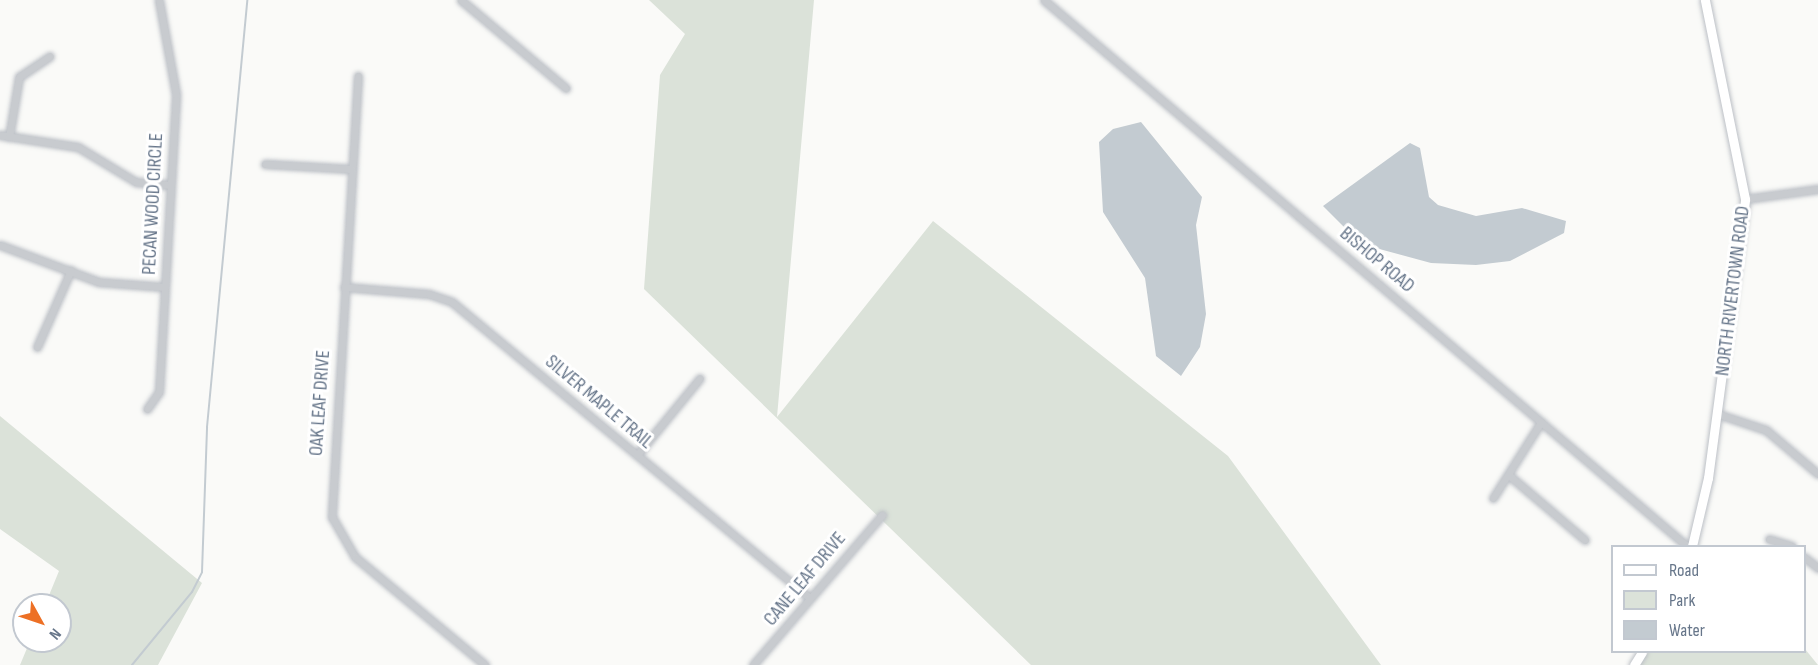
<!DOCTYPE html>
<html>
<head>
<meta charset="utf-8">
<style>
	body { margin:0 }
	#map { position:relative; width:1818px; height:665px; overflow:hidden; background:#fafaf8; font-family:"Sofia Sans Condensed",sans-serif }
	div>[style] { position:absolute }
	.green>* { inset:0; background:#dbe2d9 }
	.water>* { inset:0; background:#c3cbd1 }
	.stream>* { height:2px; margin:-1px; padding:0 1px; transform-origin:1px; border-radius:1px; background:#c3cbd1 }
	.roads { filter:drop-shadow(0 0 2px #bcc0c6) drop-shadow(0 0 2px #bcc0c6) }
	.street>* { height:7px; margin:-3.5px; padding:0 3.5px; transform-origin:3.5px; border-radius:3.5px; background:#c8cbcf }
	.secondary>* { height:9px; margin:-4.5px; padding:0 4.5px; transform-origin:4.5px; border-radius:4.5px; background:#fff }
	span { translate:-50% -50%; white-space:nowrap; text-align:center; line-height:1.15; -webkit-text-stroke:6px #fff; paint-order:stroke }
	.street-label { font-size:20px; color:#67768a }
	.legend { position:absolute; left:1611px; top:545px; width:195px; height:108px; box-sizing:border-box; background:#fff; border:2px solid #c2c8d0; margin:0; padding:8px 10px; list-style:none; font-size:18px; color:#67768a }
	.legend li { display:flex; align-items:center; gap:12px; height:30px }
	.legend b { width:30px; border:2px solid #c2c8d0 }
	.north { position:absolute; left:12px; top:593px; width:60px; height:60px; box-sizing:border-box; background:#fff; border:2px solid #c2c8d0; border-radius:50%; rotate:130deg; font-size:16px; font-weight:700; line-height:24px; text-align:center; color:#67768a }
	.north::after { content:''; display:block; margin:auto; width:21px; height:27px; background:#ed7025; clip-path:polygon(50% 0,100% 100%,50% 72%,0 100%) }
</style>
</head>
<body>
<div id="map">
	<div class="green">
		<div style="clip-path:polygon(649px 0,814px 0,777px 417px,933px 221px,1228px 456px,1381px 665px,1031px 665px,644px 289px,660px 75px,685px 34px)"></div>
		<div style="clip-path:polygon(0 416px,202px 583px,158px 665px,20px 665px,30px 641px,60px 641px,60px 605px,45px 605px,59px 571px,0 529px)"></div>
		<div style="clip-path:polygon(1805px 649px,1818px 665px,1636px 665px,1643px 652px)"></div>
	</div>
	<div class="water">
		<div style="clip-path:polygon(1141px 122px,1202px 197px,1196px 225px,1206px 314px,1200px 347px,1181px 376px,1156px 356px,1145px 278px,1103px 212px,1099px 142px,1113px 129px)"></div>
		<div style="clip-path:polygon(1410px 143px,1420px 148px,1429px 197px,1438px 205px,1476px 216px,1522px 208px,1566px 221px,1564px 233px,1510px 261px,1476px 265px,1431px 263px,1361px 244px,1323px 206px)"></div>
	</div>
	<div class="stream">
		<div style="left:132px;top:665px;width:94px;rotate:-50.6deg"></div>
		<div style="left:192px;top:592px;width:22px;rotate:-63deg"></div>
		<div style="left:202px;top:572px;width:145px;rotate:-88deg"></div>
		<div style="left:207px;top:427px;width:429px;rotate:-84.6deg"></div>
	</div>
	<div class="roads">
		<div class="street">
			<div style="left:461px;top:0;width:137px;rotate:40deg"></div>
			<div style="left:1044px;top:0;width:844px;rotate:40.34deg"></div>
			<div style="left:358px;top:76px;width:442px;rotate:93.4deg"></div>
			<div style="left:332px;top:517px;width:46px;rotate:60.1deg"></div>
			<div style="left:355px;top:557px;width:169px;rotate:39.7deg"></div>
			<div style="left:0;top:135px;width:79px;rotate:8.7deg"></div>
			<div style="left:78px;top:147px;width:68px;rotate:31.1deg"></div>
			<div style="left:136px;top:182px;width:35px;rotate:5deg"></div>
			<div style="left:9px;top:137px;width:61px;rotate:-80.5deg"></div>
			<div style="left:19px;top:77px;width:37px;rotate:-34deg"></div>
			<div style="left:265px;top:164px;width:87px;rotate:3.3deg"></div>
			<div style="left:1745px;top:199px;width:74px;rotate:-7.8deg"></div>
			<div style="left:0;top:245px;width:106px;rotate:20.5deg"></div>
			<div style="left:99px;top:282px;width:66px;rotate:4.3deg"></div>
			<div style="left:344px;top:287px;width:85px;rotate:4.7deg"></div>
			<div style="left:429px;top:294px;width:24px;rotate:19deg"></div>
			<div style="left:452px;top:302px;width:463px;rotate:39.6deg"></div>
			<div style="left:37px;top:347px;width:84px;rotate:-66.2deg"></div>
			<div style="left:147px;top:409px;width:21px;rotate:-55deg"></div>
			<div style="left:159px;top:392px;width:298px;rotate:-86.7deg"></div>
			<div style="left:176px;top:94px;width:96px;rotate:-100.3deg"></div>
			<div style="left:1718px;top:414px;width:51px;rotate:18.4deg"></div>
			<div style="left:1766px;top:430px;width:68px;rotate:40.2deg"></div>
			<div style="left:637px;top:455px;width:99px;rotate:-50.7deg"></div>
			<div style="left:1511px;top:477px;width:97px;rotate:40.4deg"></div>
			<div style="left:1493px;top:498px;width:90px;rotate:-57.7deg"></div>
			<div style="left:1769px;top:539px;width:24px;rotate:17deg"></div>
			<div style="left:1804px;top:557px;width:18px;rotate:38deg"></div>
			<div style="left:753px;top:665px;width:198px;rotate:-49.3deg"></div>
		</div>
		<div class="secondary">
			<div style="left:1692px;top:546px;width:70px;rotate:-76.8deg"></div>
			<div style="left:1708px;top:478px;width:281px;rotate:-82.4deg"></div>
			<div style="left:1745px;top:199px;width:203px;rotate:-101.4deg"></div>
			<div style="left:1634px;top:665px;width:15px;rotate:-58deg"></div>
		</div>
	</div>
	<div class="street-label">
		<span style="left:153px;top:204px;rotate:-87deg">PECAN WOOD CIRCLE</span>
		<span style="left:1377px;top:260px;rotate:40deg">BISHOP ROAD</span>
		<span style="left:1733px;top:291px;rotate:-83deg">NORTH RIVERTOWN ROAD</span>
		<span style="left:599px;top:402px;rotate:40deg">SILVER MAPLE TRAIL</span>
		<span style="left:320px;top:403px;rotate:-86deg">OAK LEAF DRIVE</span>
		<span style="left:805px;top:579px;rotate:-50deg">CANE LEAF DRIVE</span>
	</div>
	<ul class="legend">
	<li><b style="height:8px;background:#fff"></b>Road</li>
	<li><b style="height:16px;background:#dbe2d9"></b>Park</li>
	<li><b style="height:16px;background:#c3cbd1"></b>Water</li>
	</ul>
	<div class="north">N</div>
</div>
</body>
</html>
